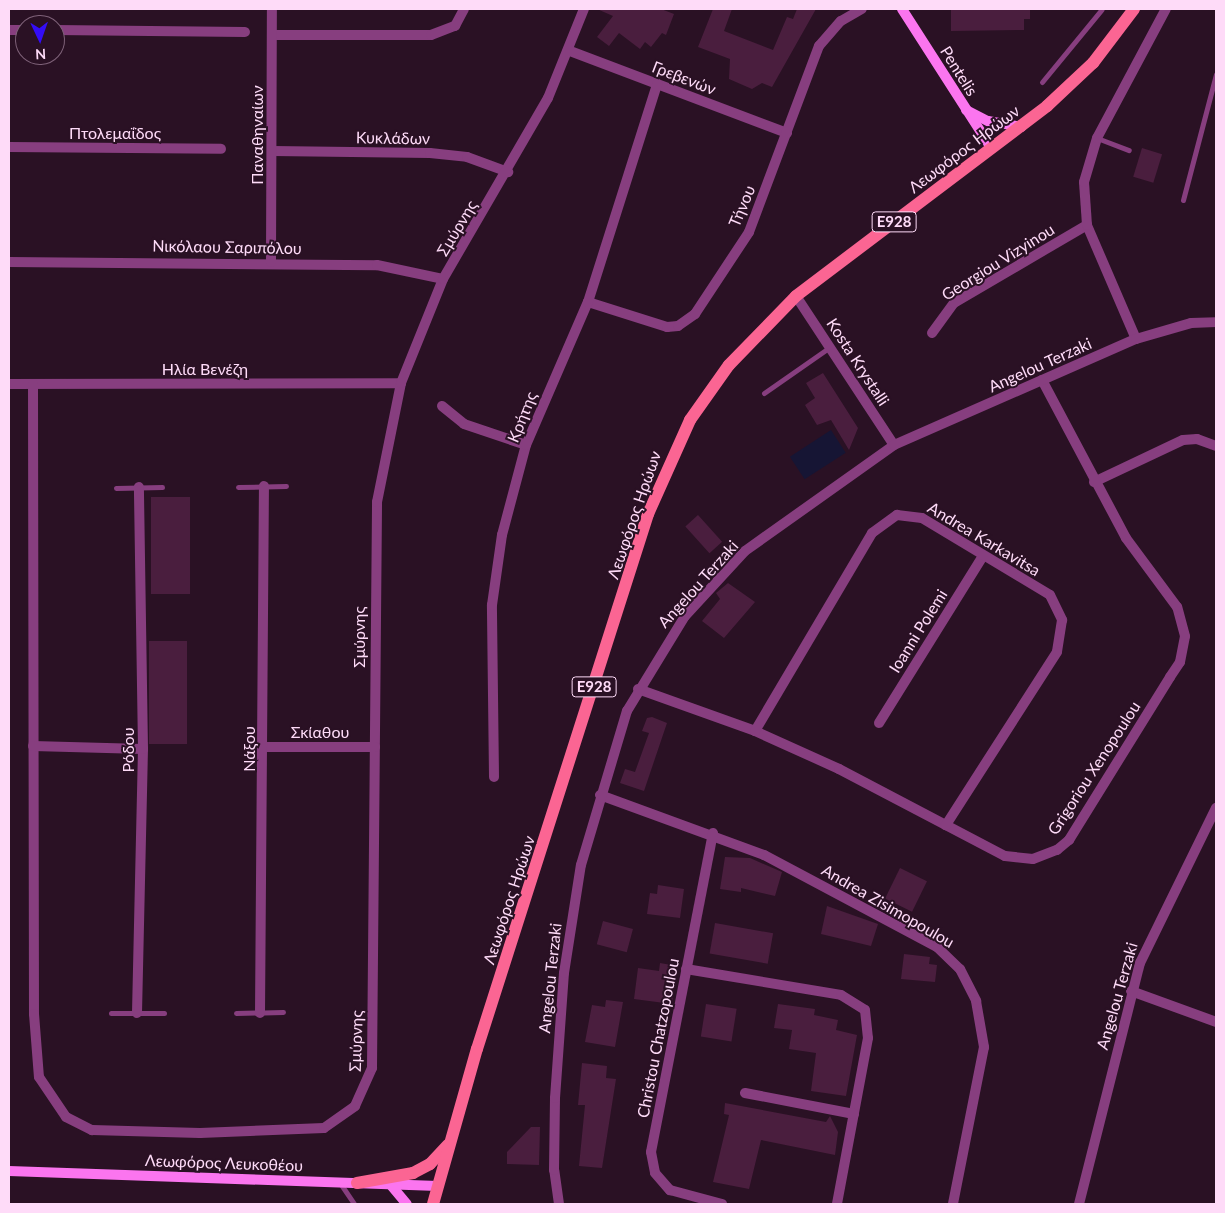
<!DOCTYPE html>
<html>
<head>
<meta charset="utf-8">
<style>
	body { margin:0 }
	#map { position:relative; width:1225px; height:1213px; overflow:hidden; background:#2a1124; font-family:Lato,sans-serif }
	div>[style] { position:absolute }
	.green>* { inset:0; background:#161534; transform-origin:0 0 }
	.building>* { inset:0; background:#4a1e3e; transform-origin:0 0 }
	.lane>* { height:5px; margin:-2.5px; padding:0 2.5px; transform-origin:2.5px; border-radius:2.5px; background:#873e7f }
	.street>* { height:10px; margin:-5px; padding:0 5px; transform-origin:5px; border-radius:5px; background:#873e7f }
	.secondary>* { height:10px; margin:-5px; padding:0 5px; transform-origin:5px; border-radius:5px; background:#fb75ef }
	.primary>* { height:12px; margin:-6px; padding:0 6px; transform-origin:6px; border-radius:6px; background:#fb6593 }
	span { translate:-50% -50%; white-space:nowrap; text-align:center; line-height:1.15; -webkit-text-stroke:4px #2a1124; paint-order:stroke }
	.shield-label span { padding:1px 4px; background:#2a1124; border:1px solid; border-radius:4px; -webkit-text-stroke-width:0 }
	.shield-label { font-size:15px; color:#fedbf8; font-weight:700 }
	.street-label { font-size:16px; color:#fedbf8 }
	.frame { position:absolute; inset:0; border:10px solid #fedbf8; pointer-events:none }
	.north { position:absolute; left:15px; top:15px; width:50px; height:50px; box-sizing:border-box; background:#2a1124; border:1px solid #7f6279; border-radius:50%; rotate:177deg; font-size:14px; font-weight:700; line-height:20px; text-align:center; color:#fedbf8 }
	.north::after { content:''; display:block; margin:auto; width:18px; height:22px; background:#340df8; clip-path:polygon(50% 0,100% 100%,50% 72%,0 100%) }
</style>
</head>
<body>
<div id="map">
	<div class="green">
		<div style="left:831px;top:430px;width:27px;height:49px;rotate:57deg"></div>
	</div>
	<div class="building">
		<div style="clip-path:polygon(597px 9px,661px 9px,674px 14px,666px 35px,662px 33px,651px 47px,645px 42px,640px 49px,619px 33px,609px 46px,597px 37px,613px 16px)"></div>
		<div style="clip-path:polygon(713px 9px,732px 9px,724px 31px,773px 50px,787px 17px,793px 19px,797px 9px,816px 9px,772px 87px,762px 83px,752px 89px,729px 79px,730px 59px,698px 47px)"></div>
		<div style="clip-path:polygon(951px 9px,1030px 9px,1030px 19px,1024px 19px,1024px 30px,951px 31px)"></div>
		<div style="left:1142px;top:148px;width:21px;height:30px;rotate:17deg"></div>
		<div style="clip-path:polygon(823px 373px,858px 428px,849px 450px,831px 420px,817px 425px,805px 405px,815px 398px,806px 383px)"></div>
		<div style="left:151px;top:497px;width:39px;height:97px"></div>
		<div style="left:698px;top:515px;width:36px;height:17px;rotate:48deg"></div>
		<div style="clip-path:polygon(728px 583px,755px 602px,724px 638px,702px 621px,720px 599px,716px 593px)"></div>
		<div style="left:149px;top:641px;width:38px;height:103px"></div>
		<div style="clip-path:polygon(652px 717px,667px 723px,644px 791px,620px 783px,625px 769px,635px 772px,649px 733px,642px 731px,647px 718px)"></div>
		<div style="clip-path:polygon(725px 857px,750px 858px,782px 872px,775px 896px,741px 888px,741px 892px,720px 889px)"></div>
		<div style="left:900px;top:868px;width:30px;height:34px;rotate:26deg"></div>
		<div style="clip-path:polygon(658px 885px,684px 889px,680px 918px,647px 914px,650px 893px,657px 894px)"></div>
		<div style="clip-path:polygon(827px 906px,878px 924px,871px 946px,821px 934px)"></div>
		<div style="left:603px;top:921px;width:31px;height:24px;rotate:15deg"></div>
		<div style="left:715px;top:923px;width:59px;height:31px;rotate:10deg"></div>
		<div style="clip-path:polygon(904px 954px,930px 957px,929px 964px,937px 965px,935px 982px,901px 979px)"></div>
		<div style="clip-path:polygon(660px 963px,677px 966px,672px 1004px,634px 999px,638px 968px,659px 971px)"></div>
		<div style="clip-path:polygon(606px 1000px,623px 1002px,615px 1047px,585px 1042px,592px 1005px,605px 1007px)"></div>
		<div style="left:706px;top:1004px;width:31px;height:33px;rotate:9deg"></div>
		<div style="clip-path:polygon(778px 1004px,815px 1009px,814px 1015px,838px 1020px,836px 1030px,857px 1035px,846px 1096px,811px 1091px,816px 1053px,789px 1049px,792px 1030px,774px 1028px)"></div>
		<div style="clip-path:polygon(582px 1063px,607px 1066px,606px 1078px,616px 1079px,602px 1168px,579px 1166px,585px 1105px,578px 1105px)"></div>
		<div style="clip-path:polygon(725px 1103px,826px 1122px,830px 1116px,838px 1132px,835px 1155px,761px 1140px,749px 1189px,713px 1182px,729px 1115px,724px 1114px)"></div>
		<div style="clip-path:polygon(531px 1127px,540px 1127px,539px 1165px,507px 1164px,507px 1152px)"></div>
	</div>
	<div class="lane">
		<div style="left:1042px;top:82px;width:94px;rotate:-50.6deg"></div>
		<div style="left:1097px;top:138px;width:34px;rotate:21deg"></div>
		<div style="left:1183px;top:200px;width:130px;rotate:-75.3deg"></div>
		<div style="left:764px;top:393px;width:80px;rotate:-34.9deg"></div>
		<div style="left:238px;top:487px;width:48px;rotate:-1.2deg"></div>
		<div style="left:116px;top:488px;width:46px;rotate:-1.2deg"></div>
		<div style="left:111px;top:1013px;width:53px"></div>
		<div style="left:236px;top:1013px;width:47px;rotate:-1.2deg"></div>
		<div style="left:340px;top:1183px;width:25px;rotate:56deg"></div>
	</div>
	<div class="street">
		<div style="left:9px;top:30px;width:16px"></div>
		<div style="left:55px;top:30px;width:190px;rotate:0.6deg"></div>
		<div style="left:272px;top:35px;width:159px"></div>
		<div style="left:431px;top:35px;width:26px;rotate:-21deg"></div>
		<div style="left:455px;top:26px;width:19px;rotate:-62deg"></div>
		<div style="left:570px;top:51px;width:232px;rotate:20.7deg"></div>
		<div style="left:9px;top:147px;width:212px;rotate:0.5deg"></div>
		<div style="left:273px;top:151px;width:157px;rotate:0.7deg"></div>
		<div style="left:430px;top:153px;width:37px;rotate:6deg"></div>
		<div style="left:467px;top:157px;width:44px;rotate:20.1deg"></div>
		<div style="left:9px;top:262px;width:368px;rotate:0.5deg"></div>
		<div style="left:377px;top:265px;width:67px;rotate:12deg"></div>
		<div style="left:271px;top:262px;width:253px;rotate:-89.8deg"></div>
		<div style="left:796px;top:296px;width:178px;rotate:56.7deg"></div>
		<div style="left:588px;top:302px;width:83px;rotate:17.6deg"></div>
		<div style="left:667px;top:327px;width:11px;rotate:-5deg"></div>
		<div style="left:678px;top:326px;width:21px;rotate:-35deg"></div>
		<div style="left:695px;top:314px;width:98px;rotate:-56.6deg"></div>
		<div style="left:749px;top:232px;width:199px;rotate:-69.4deg"></div>
		<div style="left:819px;top:46px;width:33px;rotate:-49deg"></div>
		<div style="left:841px;top:21px;width:24px;rotate:-30deg"></div>
		<div style="left:932px;top:333px;width:37px;rotate:-54deg"></div>
		<div style="left:954px;top:303px;width:154px;rotate:-30.4deg"></div>
		<div style="left:1136px;top:339px;width:124px;rotate:-113.3deg"></div>
		<div style="left:1087px;top:225px;width:43px;rotate:-94deg"></div>
		<div style="left:1084px;top:182px;width:46px;rotate:-73.5deg"></div>
		<div style="left:1097px;top:138px;width:146px;rotate:-61.9deg"></div>
		<div style="left:9px;top:384px;width:392px;rotate:-0.1deg"></div>
		<div style="left:33px;top:384px;width:630px;rotate:89.91deg"></div>
		<div style="left:34px;top:1014px;width:63px;rotate:85.5deg"></div>
		<div style="left:39px;top:1077px;width:48px;rotate:56deg"></div>
		<div style="left:66px;top:1117px;width:29px;rotate:27deg"></div>
		<div style="left:92px;top:1130px;width:108px;rotate:1.6deg"></div>
		<div style="left:200px;top:1133px;width:124px;rotate:-2.3deg"></div>
		<div style="left:324px;top:1128px;width:38px;rotate:-35deg"></div>
		<div style="left:355px;top:1106px;width:42px;rotate:-65.9deg"></div>
		<div style="left:372px;top:1068px;width:566px;rotate:-89.49deg"></div>
		<div style="left:377px;top:502px;width:121px;rotate:-78.6deg"></div>
		<div style="left:401px;top:383px;width:112px;rotate:-68deg"></div>
		<div style="left:443px;top:279px;width:209px;rotate:-59.9deg"></div>
		<div style="left:548px;top:98px;width:96px;rotate:-68deg"></div>
		<div style="left:442px;top:406px;width:28px;rotate:39deg"></div>
		<div style="left:464px;top:424px;width:65px;rotate:18.7deg"></div>
		<div style="left:1094px;top:482px;width:98px;rotate:-25.3deg"></div>
		<div style="left:1183px;top:440px;width:14px;rotate:-4deg"></div>
		<div style="left:1197px;top:439px;width:20px;rotate:20deg"></div>
		<div style="left:638px;top:689px;width:124px;rotate:19.7deg"></div>
		<div style="left:755px;top:731px;width:92px;rotate:24.3deg"></div>
		<div style="left:839px;top:769px;width:187px;rotate:27.7deg"></div>
		<div style="left:1005px;top:856px;width:28px;rotate:6deg"></div>
		<div style="left:1033px;top:859px;width:26px;rotate:-21deg"></div>
		<div style="left:1057px;top:850px;width:16px;rotate:-40deg"></div>
		<div style="left:1069px;top:840px;width:192px;rotate:-58.2deg"></div>
		<div style="left:1170px;top:677px;width:18px;rotate:-56deg"></div>
		<div style="left:1180px;top:662px;width:26px;rotate:-79deg"></div>
		<div style="left:1185px;top:636px;width:30px;rotate:-105deg"></div>
		<div style="left:1177px;top:607px;width:86px;rotate:-126.5deg"></div>
		<div style="left:1126px;top:538px;width:179px;rotate:-118deg"></div>
		<div style="left:879px;top:723px;width:197px;rotate:-58.1deg"></div>
		<div style="left:755px;top:731px;width:230px;rotate:-59.4deg"></div>
		<div style="left:872px;top:533px;width:31px;rotate:-36deg"></div>
		<div style="left:897px;top:515px;width:25px;rotate:7deg"></div>
		<div style="left:922px;top:518px;width:149px;rotate:31deg"></div>
		<div style="left:1050px;top:595px;width:28px;rotate:64deg"></div>
		<div style="left:1062px;top:620px;width:32px;rotate:99deg"></div>
		<div style="left:1057px;top:652px;width:206px;rotate:122.7deg"></div>
		<div style="left:33px;top:746px;width:110px;rotate:1.6deg"></div>
		<div style="left:265px;top:747px;width:110px"></div>
		<div style="left:494px;top:777px;width:172px;rotate:-90.7deg"></div>
		<div style="left:492px;top:605px;width:71px;rotate:-81.9deg"></div>
		<div style="left:502px;top:535px;width:93px;rotate:-75.1deg"></div>
		<div style="left:526px;top:445px;width:156px;rotate:-66.6deg"></div>
		<div style="left:588px;top:302px;width:229px;rotate:-72.4deg"></div>
		<div style="left:600px;top:795px;width:175px;rotate:20.1deg"></div>
		<div style="left:764px;top:855px;width:196px;rotate:28deg"></div>
		<div style="left:937px;top:947px;width:32px;rotate:44deg"></div>
		<div style="left:960px;top:969px;width:36px;rotate:63deg"></div>
		<div style="left:976px;top:1001px;width:47px;rotate:80.1deg"></div>
		<div style="left:984px;top:1047px;width:160px;rotate:101.2deg"></div>
		<div style="left:713px;top:833px;width:325px;rotate:101deg"></div>
		<div style="left:651px;top:1152px;width:21px;rotate:79deg"></div>
		<div style="left:655px;top:1173px;width:23px;rotate:49deg"></div>
		<div style="left:670px;top:1190px;width:54px;rotate:15.1deg"></div>
		<div style="left:686px;top:969px;width:157px;rotate:9.5deg"></div>
		<div style="left:841px;top:995px;width:28px;rotate:32deg"></div>
		<div style="left:865px;top:1010px;width:28px;rotate:84deg"></div>
		<div style="left:868px;top:1038px;width:169px;rotate:100.6deg"></div>
		<div style="left:1131px;top:991px;width:90px;rotate:20deg"></div>
		<div style="left:137px;top:1013px;width:264px;rotate:-88.7deg"></div>
		<div style="left:143px;top:749px;width:262px;rotate:-90.9deg"></div>
		<div style="left:260px;top:1013px;width:527px;rotate:-89.57deg"></div>
		<div style="left:745px;top:1093px;width:111px;rotate:10.9deg"></div>
		<div style="left:559px;top:1204px;width:34px;rotate:-98deg"></div>
		<div style="left:554px;top:1170px;width:72px;rotate:-89.2deg"></div>
		<div style="left:555px;top:1098px;width:125px;rotate:-85.9deg"></div>
		<div style="left:564px;top:973px;width:109px;rotate:-81.1deg"></div>
		<div style="left:581px;top:865px;width:161px;rotate:-73.4deg"></div>
		<div style="left:627px;top:711px;width:111px;rotate:-58.6deg"></div>
		<div style="left:685px;top:616px;width:88px;rotate:-47.3deg"></div>
		<div style="left:745px;top:551px;width:183px;rotate:-35.4deg"></div>
		<div style="left:894px;top:445px;width:264px;rotate:-23.7deg"></div>
		<div style="left:1136px;top:339px;width:57px;rotate:-16.2deg"></div>
		<div style="left:1191px;top:323px;width:25px;rotate:-2deg"></div>
		<div style="left:1079px;top:1204px;width:249px;rotate:-75.8deg"></div>
		<div style="left:1140px;top:963px;width:173px;rotate:-63.9deg"></div>
	</div>
	<div class="secondary">
		<div style="left:902px;top:9px;width:166px;rotate:57.3deg"></div>
		<div style="left:966px;top:110px;width:25px;rotate:27deg"></div>
		<div style="left:988px;top:121px;width:34px;rotate:10deg"></div>
		<div style="left:9px;top:1171px;width:429px;rotate:2deg"></div>
		<div style="left:390px;top:1184px;width:26px;rotate:50deg"></div>
	</div>
	<div class="primary">
		<div style="left:357px;top:1183px;width:57px;rotate:-10.1deg"></div>
		<div style="left:413px;top:1173px;width:19px;rotate:-28deg"></div>
		<div style="left:430px;top:1164px;width:26px;rotate:-47deg"></div>
		<div style="left:433px;top:1204px;width:161px;rotate:-74.2deg"></div>
		<div style="left:477px;top:1049px;width:562px;rotate:-72.27deg"></div>
		<div style="left:648px;top:514px;width:103px;rotate:-65.9deg"></div>
		<div style="left:690px;top:420px;width:67px;rotate:-54.7deg"></div>
		<div style="left:729px;top:365px;width:96px;rotate:-45.8deg"></div>
		<div style="left:796px;top:296px;width:315px;rotate:-37.1deg"></div>
		<div style="left:1047px;top:106px;width:63px;rotate:-43.1deg"></div>
		<div style="left:1093px;top:63px;width:68px;rotate:-52.8deg"></div>
	</div>
	<div class="shield-label">
		<span style="left:894px;top:222px">E928</span>
		<span style="left:594px;top:687px">E928</span>
	</div>
	<div class="street-label">
		<span style="left:959px;top:71px;rotate:58deg">Pentelis</span>
		<span style="left:684px;top:78px;rotate:21deg">Γρεβενών</span>
		<span style="left:115px;top:133px">Πτολεμαΐδος</span>
		<span style="left:257px;top:135px;rotate:-90deg">Παναθηναίων</span>
		<span style="left:393px;top:138px;rotate:1deg">Κυκλάδων</span>
		<span style="left:964px;top:149px;rotate:-37deg">Λεωφόρος Ηρώων</span>
		<span style="left:742px;top:206px;rotate:-67deg">Τήνου</span>
		<span style="left:457px;top:228px;rotate:-59deg">Σμύρνης</span>
		<span style="left:227px;top:247px;rotate:1deg">Νικόλαου Σαριπόλου</span>
		<span style="left:998px;top:262px;rotate:-32deg">Georgiou Vizyinou</span>
		<span style="left:858px;top:362px;rotate:57deg">Kosta Krystalli</span>
		<span style="left:1040px;top:365px;rotate:-24deg">Angelou Terzaki</span>
		<span style="left:205px;top:369px">Ηλία Βενέζη</span>
		<span style="left:522px;top:417px;rotate:-68deg">Κρήτης</span>
		<span style="left:634px;top:515px;rotate:-71deg">Λεωφόρος Ηρώων</span>
		<span style="left:984px;top:539px;rotate:31deg">Andrea Karkavitsa</span>
		<span style="left:698px;top:584px;rotate:-48deg">Angelou Terzaki</span>
		<span style="left:918px;top:631px;rotate:-58deg">Ioanni Polemi</span>
		<span style="left:359px;top:637px;rotate:-90deg">Σμύρνης</span>
		<span style="left:320px;top:732px">Σκίαθου</span>
		<span style="left:249px;top:749px;rotate:-90deg">Νάξου</span>
		<span style="left:128px;top:750px;rotate:-90deg">Ρόδου</span>
		<span style="left:1094px;top:768px;rotate:-57deg">Grigoriou Xenopoulou</span>
		<span style="left:509px;top:900px;rotate:-72deg">Λεωφόρος Ηρώων</span>
		<span style="left:888px;top:906px;rotate:30deg">Andrea Zisimopoulou</span>
		<span style="left:550px;top:978px;rotate:-84deg">Angelou Terzaki</span>
		<span style="left:1117px;top:996px;rotate:-74deg">Angelou Terzaki</span>
		<span style="left:658px;top:1038px;rotate:-79deg">Christou Chatzopoulou</span>
		<span style="left:356px;top:1041px;rotate:-88deg">Σμύρνης</span>
		<span style="left:224px;top:1163px;rotate:2deg">Λεωφόρος Λευκοθέου</span>
	</div>
	<div class="frame"></div>
	<div class="north">N</div>
</div>
</body>
</html>
